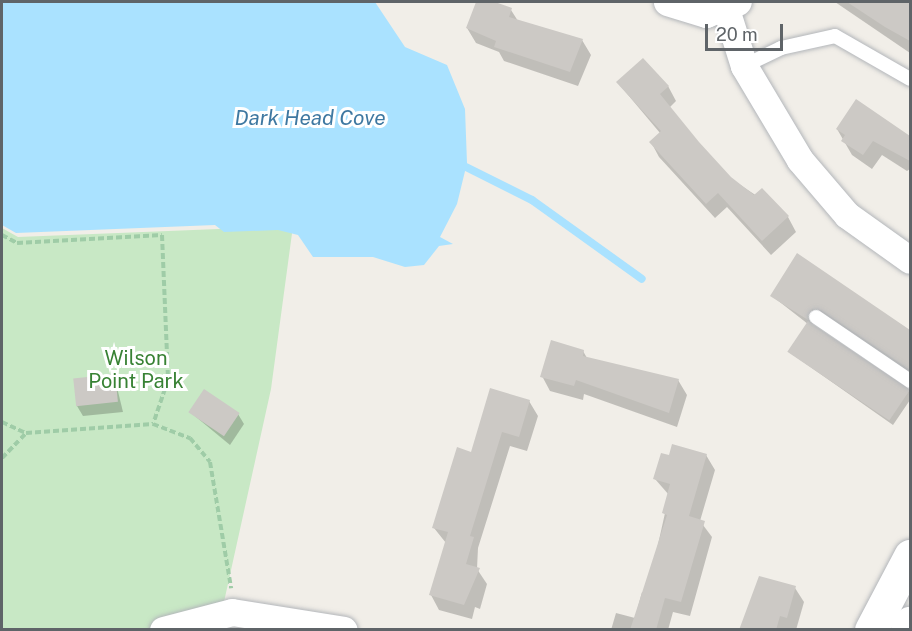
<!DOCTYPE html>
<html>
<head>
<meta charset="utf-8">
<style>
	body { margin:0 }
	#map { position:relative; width:912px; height:631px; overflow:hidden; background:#f1eee8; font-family:"Public Sans",sans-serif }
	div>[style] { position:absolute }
	.green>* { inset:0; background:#c8e8c5 }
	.water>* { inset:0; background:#aae2ff }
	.shadow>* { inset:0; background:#0003 }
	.stream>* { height:8px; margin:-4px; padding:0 4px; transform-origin:4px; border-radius:4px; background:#aae2ff }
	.building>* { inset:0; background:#ccc9c5; transform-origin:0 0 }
	.path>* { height:4px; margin-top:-2px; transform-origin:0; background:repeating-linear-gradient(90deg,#9fcca7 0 6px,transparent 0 9px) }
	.roads { filter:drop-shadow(0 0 2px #b3b6ba) drop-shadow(0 0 2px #b3b6ba) }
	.service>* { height:14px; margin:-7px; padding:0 7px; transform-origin:7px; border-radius:7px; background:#fff }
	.minor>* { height:27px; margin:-13.5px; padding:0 13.5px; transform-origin:13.5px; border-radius:13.5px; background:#fff }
	.tertiary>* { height:33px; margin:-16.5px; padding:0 16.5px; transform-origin:16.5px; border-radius:16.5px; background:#fff }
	span { translate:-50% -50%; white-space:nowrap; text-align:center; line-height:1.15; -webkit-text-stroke:6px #fff; paint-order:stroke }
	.park-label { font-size:20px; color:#388234 }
	.water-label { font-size:21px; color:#3e78a1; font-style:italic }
	.frame { position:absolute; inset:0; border:3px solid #5f6468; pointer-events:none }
	.scale { position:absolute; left:705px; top:24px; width:78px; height:27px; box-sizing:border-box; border:3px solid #5f6468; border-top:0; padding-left:8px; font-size:18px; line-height:21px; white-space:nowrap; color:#5f6468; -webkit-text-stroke:4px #fff; paint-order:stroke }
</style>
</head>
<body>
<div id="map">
	<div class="green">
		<div style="clip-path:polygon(293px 226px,271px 389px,218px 629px,2px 629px,2px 228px,18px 237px)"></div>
	</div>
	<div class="water">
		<div style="clip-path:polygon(2px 2px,375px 2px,405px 47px,447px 65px,465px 109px,467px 163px,457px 204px,440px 237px,453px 244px,439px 246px,424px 265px,405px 267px,373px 257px,313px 257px,298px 235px,278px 230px,224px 232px,215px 225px,16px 233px,2px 225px)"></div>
	</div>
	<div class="shadow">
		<div style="clip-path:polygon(478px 2px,511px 10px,518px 21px,582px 40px,591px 55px,578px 86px,504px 61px,499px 52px,476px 43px,467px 28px)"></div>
		<div style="clip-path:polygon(835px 2px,910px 2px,910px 53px)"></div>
		<div style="clip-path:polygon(618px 83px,668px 86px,676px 101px,669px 108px,698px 143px,730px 178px,788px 217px,796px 232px,771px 255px,727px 207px,715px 218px,659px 157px,651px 142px,660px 133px)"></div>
		<div style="clip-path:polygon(856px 101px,910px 138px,910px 169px,907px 171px,882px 155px,872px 169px,852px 155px,837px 129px)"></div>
		<div style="clip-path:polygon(798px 256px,910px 332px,910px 377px,815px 316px,812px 325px,910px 390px,910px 400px,893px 425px,789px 352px,808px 324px,772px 296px)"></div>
		<div style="clip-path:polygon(583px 351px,587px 358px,678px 380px,687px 395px,677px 427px,584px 394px,583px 400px,550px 391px,542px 376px)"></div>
		<div style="clip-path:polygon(114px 375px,123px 412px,83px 416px,77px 406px)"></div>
		<div style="clip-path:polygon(529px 401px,538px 416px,527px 451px,510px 446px,478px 548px,477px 569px,487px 584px,480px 609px,475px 607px,472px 619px,439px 610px,431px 595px,446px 543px,434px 528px,472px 454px)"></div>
		<div style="clip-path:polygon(190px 412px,238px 414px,244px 424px,230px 445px)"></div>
		<div style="clip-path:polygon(706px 455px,715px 470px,700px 521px,712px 537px,690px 616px,673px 612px,668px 630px,611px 630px,616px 613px,635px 618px,642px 592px,647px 594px,669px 495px,655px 479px,670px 457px)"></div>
		<div style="clip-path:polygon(795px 588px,804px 602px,796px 630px,742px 630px)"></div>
	</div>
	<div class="stream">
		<div style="left:466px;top:167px;width:74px;rotate:26.6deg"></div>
		<div style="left:532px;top:200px;width:135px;rotate:35.7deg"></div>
	</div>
	<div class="building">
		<div style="clip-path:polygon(476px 2px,495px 2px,512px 8px,509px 17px,583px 39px,570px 72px,494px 47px,496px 41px,466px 28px)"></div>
		<div style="clip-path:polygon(847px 2px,910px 2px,910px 41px,885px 27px)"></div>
		<div style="clip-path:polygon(643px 58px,669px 86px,660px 94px,699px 142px,731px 177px,754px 195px,762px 188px,789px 216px,762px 241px,718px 193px,706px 204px,649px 142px,661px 131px,616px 82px)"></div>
		<div style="clip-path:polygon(856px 99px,910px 136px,910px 161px,873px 141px,863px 155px,841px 141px,845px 135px,836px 129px)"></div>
		<div style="clip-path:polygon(797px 253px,910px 330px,910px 370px,821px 310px,812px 309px,808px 320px,770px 296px)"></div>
		<div style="left:808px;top:321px;width:123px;height:37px;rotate:34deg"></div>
		<div style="clip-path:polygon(551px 340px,584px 350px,583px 356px,679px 379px,669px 413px,576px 380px,574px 386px,540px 377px)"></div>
		<div style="left:115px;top:374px;width:28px;height:42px;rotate:84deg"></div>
		<div style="clip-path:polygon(490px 388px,530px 400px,519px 437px,502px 432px,470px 536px,474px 537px,466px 564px,480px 568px,464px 605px,429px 595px,448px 532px,432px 528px,457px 447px,471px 452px)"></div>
		<div style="left:204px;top:389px;width:43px;height:28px;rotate:34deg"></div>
		<div style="clip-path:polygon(672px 444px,707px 454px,689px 516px,705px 521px,681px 602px,665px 598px,656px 630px,630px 630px,667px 515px,662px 513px,670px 484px,653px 479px,661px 453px,669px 455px)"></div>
		<div style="clip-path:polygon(759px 576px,796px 586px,787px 618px,780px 616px,776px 630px,739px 630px)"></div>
	</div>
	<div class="path">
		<div style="left:2px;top:235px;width:17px;rotate:28deg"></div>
		<div style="left:17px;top:243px;width:145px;rotate:-3.2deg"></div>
		<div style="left:162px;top:235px;width:145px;rotate:87.6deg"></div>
		<div style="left:168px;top:380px;width:46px;rotate:108.8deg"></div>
		<div style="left:2px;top:422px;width:26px;rotate:25deg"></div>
		<div style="left:26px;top:433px;width:127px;rotate:-4.1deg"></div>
		<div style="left:153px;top:424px;width:40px;rotate:21deg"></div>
		<div style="left:190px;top:438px;width:31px;rotate:50deg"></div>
		<div style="left:210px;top:462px;width:128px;rotate:80.5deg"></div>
		<div style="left:2px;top:458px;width:35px;rotate:-46deg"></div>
	</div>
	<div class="roads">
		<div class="service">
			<div style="left:744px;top:66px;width:41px;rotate:-25.9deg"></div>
			<div style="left:781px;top:48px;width:55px;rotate:-12.5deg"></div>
			<div style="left:835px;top:36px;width:86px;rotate:29.8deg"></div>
			<div style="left:816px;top:317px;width:114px;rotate:34.2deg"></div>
		</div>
		<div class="minor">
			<div style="left:667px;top:2px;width:41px;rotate:17.1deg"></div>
			<div style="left:706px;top:14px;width:34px;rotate:-21deg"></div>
			<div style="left:726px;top:9px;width:60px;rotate:72.5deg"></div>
			<div style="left:744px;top:66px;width:109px;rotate:59.2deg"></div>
			<div style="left:800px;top:160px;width:72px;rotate:49.5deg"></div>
			<div style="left:847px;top:215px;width:77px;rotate:35.5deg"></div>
			<div style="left:163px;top:630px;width:71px;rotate:-14.6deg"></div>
			<div style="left:232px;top:612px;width:113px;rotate:9.1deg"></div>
		</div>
		<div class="tertiary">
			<div style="left:871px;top:630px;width:84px;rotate:-62.2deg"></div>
			<div style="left:907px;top:630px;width:8px;rotate:-67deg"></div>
		</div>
	</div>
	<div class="park-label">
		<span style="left:136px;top:370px">Wilson<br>Point Park</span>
	</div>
	<div class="water-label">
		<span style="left:310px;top:118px">Dark Head Cove</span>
	</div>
	<div class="frame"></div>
	<div class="scale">20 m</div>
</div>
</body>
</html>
